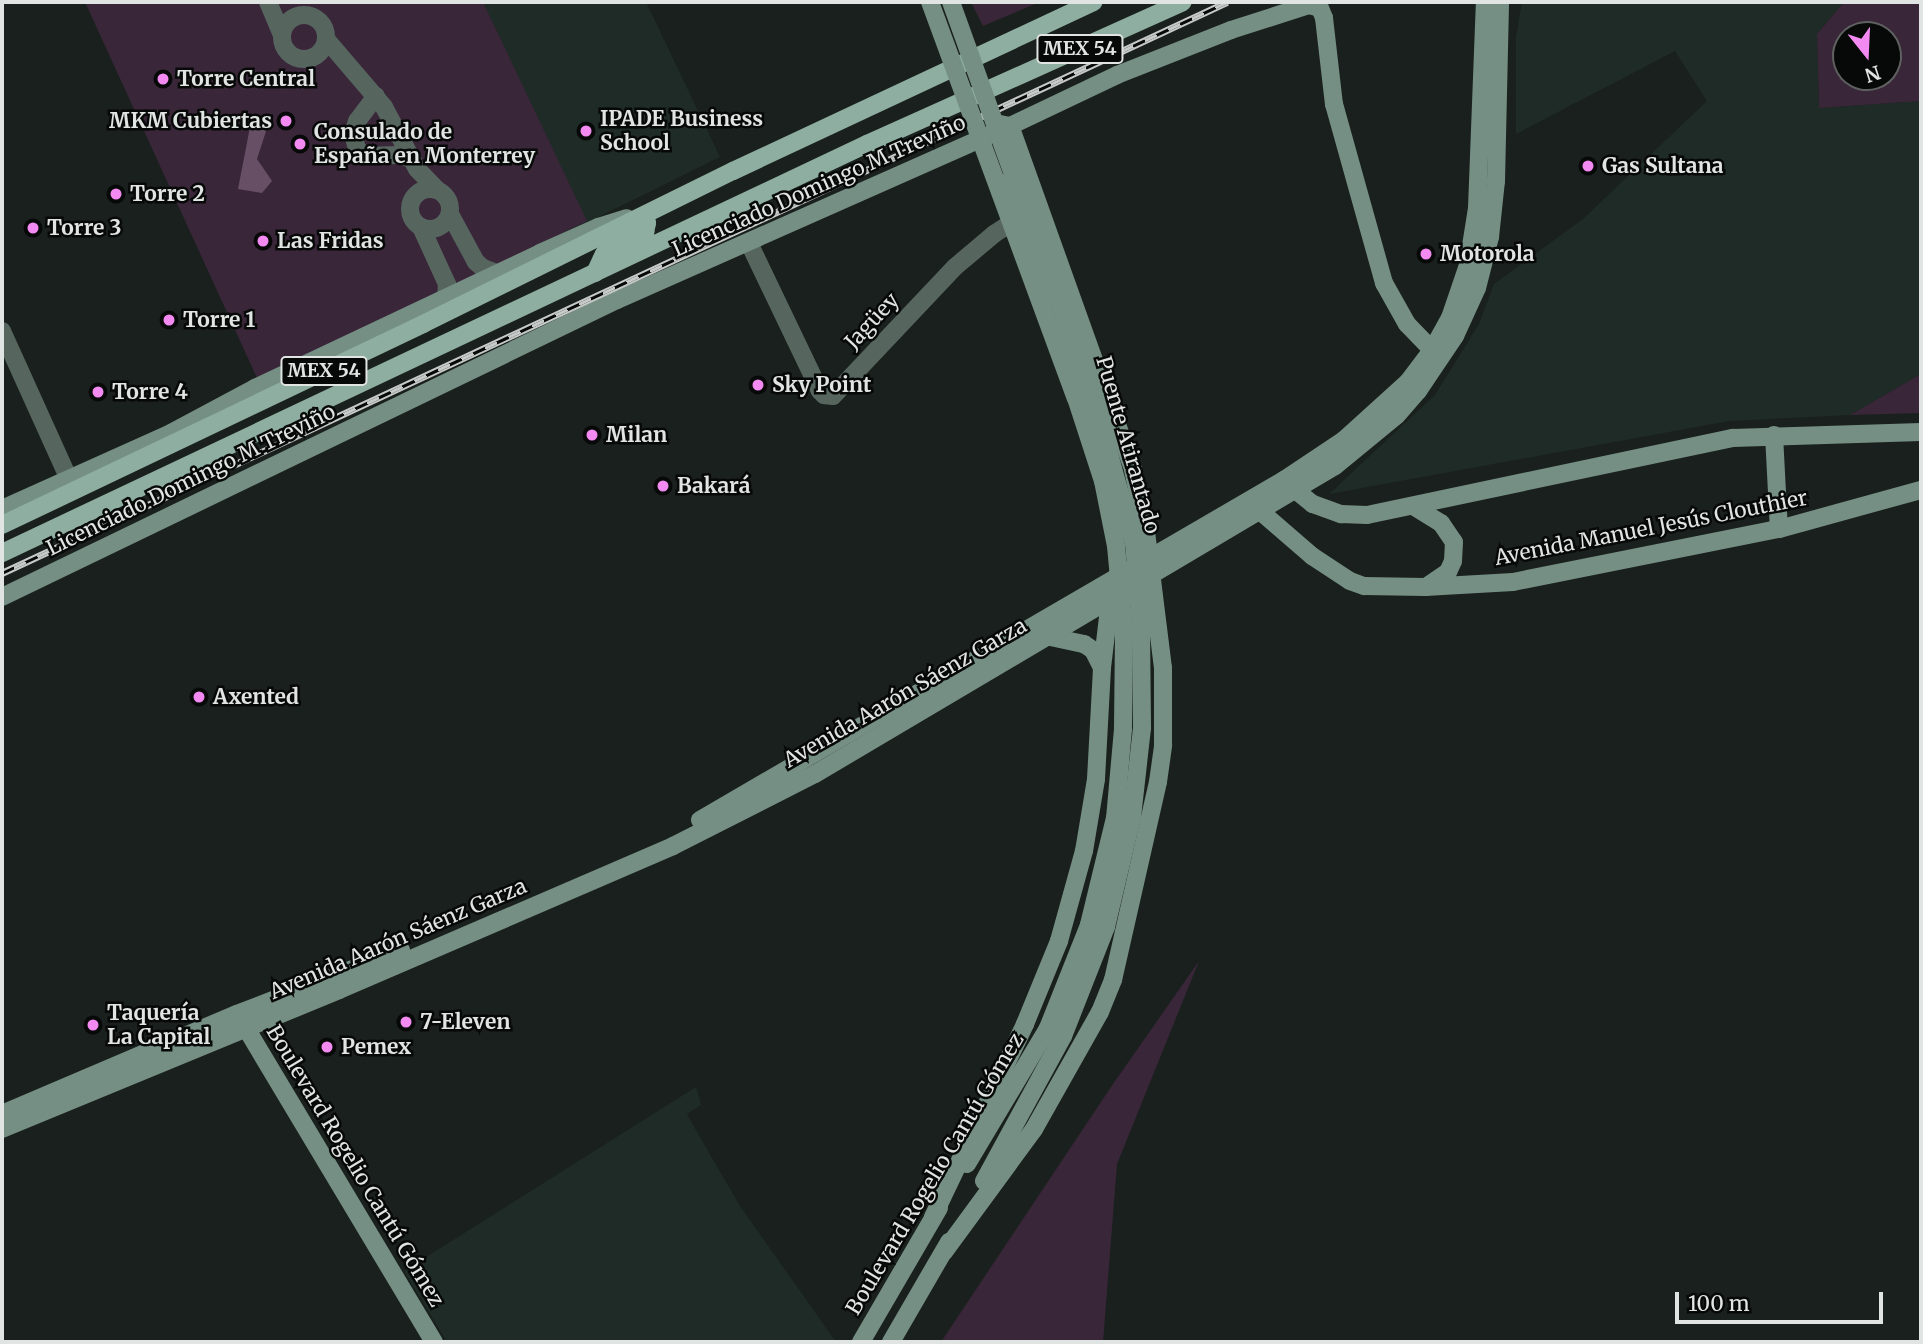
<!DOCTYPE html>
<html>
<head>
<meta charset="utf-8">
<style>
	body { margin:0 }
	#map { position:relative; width:1923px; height:1344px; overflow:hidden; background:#1a201d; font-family:Merriweather,serif }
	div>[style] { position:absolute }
	.built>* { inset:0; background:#1f2b26 }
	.green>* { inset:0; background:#3a2639 }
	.water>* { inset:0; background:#674f66 }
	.street>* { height:18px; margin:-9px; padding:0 9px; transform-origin:9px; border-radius:9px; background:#56665f }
	.street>.ring { margin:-9px; padding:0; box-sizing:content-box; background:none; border:18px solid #56665f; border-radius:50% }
	.secondary>* { height:18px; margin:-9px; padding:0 9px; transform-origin:9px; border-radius:9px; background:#758f84 }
	.primary>* { height:18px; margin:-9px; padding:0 9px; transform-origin:9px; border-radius:9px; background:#8eaea1 }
	.rail>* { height:7px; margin-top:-3.5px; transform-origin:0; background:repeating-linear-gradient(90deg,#070908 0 13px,#c6cac8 0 26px); box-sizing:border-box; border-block:2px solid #c6cac8 }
	.secondary-bridge>* { height:18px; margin:-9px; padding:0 9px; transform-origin:9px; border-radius:9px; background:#758f84 }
	.dots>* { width:19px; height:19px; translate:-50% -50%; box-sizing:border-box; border:4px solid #070908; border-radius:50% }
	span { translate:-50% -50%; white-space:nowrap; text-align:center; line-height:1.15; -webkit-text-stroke:5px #070908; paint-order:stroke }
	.shield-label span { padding:2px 5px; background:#070908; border:2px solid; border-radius:5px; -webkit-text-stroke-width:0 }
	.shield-label { font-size:19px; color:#e0e4e2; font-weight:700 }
	.poi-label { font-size:21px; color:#e0e4e2; font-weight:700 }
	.left { translate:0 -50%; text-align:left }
	.right { translate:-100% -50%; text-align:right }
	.street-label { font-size:21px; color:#e0e4e2 }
	.frame { position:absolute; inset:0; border:4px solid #e0e4e2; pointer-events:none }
	.north { position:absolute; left:1832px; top:21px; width:70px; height:70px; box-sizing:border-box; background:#070908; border:2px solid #5e615f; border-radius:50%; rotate:162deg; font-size:19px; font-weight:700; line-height:28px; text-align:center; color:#e0e4e2 }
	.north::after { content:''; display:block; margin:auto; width:24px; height:32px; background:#f38af2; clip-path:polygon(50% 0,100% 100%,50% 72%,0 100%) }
	.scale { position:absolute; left:1675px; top:1292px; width:208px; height:32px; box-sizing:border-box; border:4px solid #e0e4e2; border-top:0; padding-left:9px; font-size:21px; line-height:24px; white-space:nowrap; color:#e0e4e2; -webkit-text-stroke:5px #070908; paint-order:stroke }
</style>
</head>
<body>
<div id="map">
	<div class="built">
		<div style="clip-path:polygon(483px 2px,646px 2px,720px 157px,505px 263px,525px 92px)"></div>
		<div style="clip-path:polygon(1522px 2px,1844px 2px,1817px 34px,1819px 108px,1921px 101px,1921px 374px,1850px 415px,1729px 421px,1329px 494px,1435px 395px,1479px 324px,1494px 284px,1583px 219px,1707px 101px,1675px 51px,1516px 134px,1516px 37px)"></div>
		<div style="clip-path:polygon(696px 1087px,701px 1105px,687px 1114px,697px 1132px,740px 1206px,836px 1342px,447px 1342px,404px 1271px)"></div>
	</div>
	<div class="green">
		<div style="clip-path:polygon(85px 2px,483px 2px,587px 221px,258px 380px)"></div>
		<div style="clip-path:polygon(971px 2px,1040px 2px,983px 26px)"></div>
		<div style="clip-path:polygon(evenodd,1844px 2px,1921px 2px,1921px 101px,1819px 108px,1817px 34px,1844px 2px,1888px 35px,1888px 77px,1846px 77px,1846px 35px,1888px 35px)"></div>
		<div style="clip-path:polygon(1921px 374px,1921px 413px,1850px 415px)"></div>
		<div style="clip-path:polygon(1199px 961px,1117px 1164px,1103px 1342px,941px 1342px,1111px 1087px)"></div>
	</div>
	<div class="water">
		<div style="clip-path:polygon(271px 116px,257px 159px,272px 181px,262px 193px,238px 189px,250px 127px)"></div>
	</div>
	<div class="street">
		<div style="left:268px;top:2px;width:36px;rotate:67deg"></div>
		<div class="ring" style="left:282px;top:15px;width:26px;height:26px"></div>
		<div style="left:326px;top:39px;width:89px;rotate:49.5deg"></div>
		<div style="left:384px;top:107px;width:70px;rotate:62deg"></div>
		<div style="left:417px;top:169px;width:29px;rotate:46deg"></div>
		<div style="left:376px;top:96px;width:31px;rotate:127deg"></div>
		<div style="left:357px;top:121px;width:14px;rotate:107deg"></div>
		<div style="left:353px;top:134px;width:16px;rotate:75deg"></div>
		<div style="left:357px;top:149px;width:11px;rotate:38deg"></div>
		<div style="left:366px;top:156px;width:32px;rotate:-2deg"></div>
		<div style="left:398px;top:155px;width:15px;rotate:16deg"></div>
		<div class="ring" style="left:410px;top:189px;width:22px;height:22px"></div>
		<div style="left:450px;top:214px;width:55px;rotate:61.6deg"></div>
		<div style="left:476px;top:262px;width:9px;rotate:41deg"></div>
		<div style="left:483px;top:268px;width:15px;rotate:20deg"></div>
		<div style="left:421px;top:227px;width:63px;rotate:65.5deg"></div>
		<div style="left:447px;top:284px;width:13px;rotate:94deg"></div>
		<div style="left:749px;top:243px;width:164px;rotate:64.4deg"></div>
		<div style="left:820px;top:391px;width:6px;rotate:45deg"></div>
		<div style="left:824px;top:395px;width:9px;rotate:6deg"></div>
		<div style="left:833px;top:396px;width:178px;rotate:-46.6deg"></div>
		<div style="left:955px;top:267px;width:51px;rotate:-40.2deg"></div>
		<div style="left:994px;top:234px;width:30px;rotate:-33deg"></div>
		<div style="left:2px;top:331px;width:160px;rotate:65.7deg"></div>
	</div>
	<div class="secondary">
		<div style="left:1005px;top:183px;width:119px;rotate:69.3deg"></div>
		<div style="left:1774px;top:435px;width:94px;rotate:87deg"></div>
		<div style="left:1288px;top:484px;width:32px;rotate:39deg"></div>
		<div style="left:1313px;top:504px;width:30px;rotate:20deg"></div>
		<div style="left:1341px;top:514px;width:26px;rotate:2deg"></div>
		<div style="left:1367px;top:515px;width:374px;rotate:-11.9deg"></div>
		<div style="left:1733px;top:438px;width:188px;rotate:-1.8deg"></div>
		<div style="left:1253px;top:505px;width:78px;rotate:40.8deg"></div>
		<div style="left:1312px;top:556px;width:45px;rotate:33.3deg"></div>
		<div style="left:1350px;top:581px;width:15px;rotate:20deg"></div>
		<div style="left:1364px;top:586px;width:61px;rotate:0.9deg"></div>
		<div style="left:1425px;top:587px;width:88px;rotate:-3.3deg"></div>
		<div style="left:1513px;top:582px;width:271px;rotate:-11.3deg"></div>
		<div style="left:1779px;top:529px;width:147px;rotate:-15.4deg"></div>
		<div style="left:1415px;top:507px;width:31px;rotate:32deg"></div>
		<div style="left:1441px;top:523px;width:23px;rotate:56deg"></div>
		<div style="left:1454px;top:542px;width:19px;rotate:93deg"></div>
		<div style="left:1453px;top:561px;width:12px;rotate:114deg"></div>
		<div style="left:1448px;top:572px;width:27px;rotate:146deg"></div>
		<div style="left:2px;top:509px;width:185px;rotate:-24.2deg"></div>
		<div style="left:171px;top:433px;width:95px;rotate:-28.2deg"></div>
		<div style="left:255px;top:388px;width:315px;rotate:-25.3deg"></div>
		<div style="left:540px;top:253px;width:64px;rotate:-24.1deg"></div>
		<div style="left:598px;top:227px;width:30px;rotate:-17deg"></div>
		<div style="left:2px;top:597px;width:683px;rotate:-25.78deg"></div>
		<div style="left:617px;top:300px;width:430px;rotate:-23.9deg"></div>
		<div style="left:1010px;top:126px;width:119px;rotate:-25.5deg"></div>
		<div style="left:1117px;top:75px;width:123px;rotate:-21.5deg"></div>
		<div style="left:1231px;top:30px;width:82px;rotate:-17.8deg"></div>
		<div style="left:1309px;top:5px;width:11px;rotate:15deg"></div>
		<div style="left:1320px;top:8px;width:11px;rotate:68deg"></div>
		<div style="left:1324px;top:18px;width:87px;rotate:83.4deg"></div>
		<div style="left:1334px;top:104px;width:186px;rotate:74.4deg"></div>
		<div style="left:1384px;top:283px;width:47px;rotate:60.7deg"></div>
		<div style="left:1407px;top:324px;width:46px;rotate:45.9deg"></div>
		<div style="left:1046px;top:636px;width:39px;rotate:12deg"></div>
		<div style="left:1084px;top:644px;width:11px;rotate:34deg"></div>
		<div style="left:1093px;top:650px;width:20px;rotate:63deg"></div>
		<div style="left:700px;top:820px;width:676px;rotate:-30.21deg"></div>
		<div style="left:1284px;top:480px;width:72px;rotate:-33.7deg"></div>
		<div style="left:1344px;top:440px;width:86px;rotate:-42.2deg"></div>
		<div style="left:1408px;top:382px;width:38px;rotate:-53deg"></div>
		<div style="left:1431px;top:352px;width:39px;rotate:-61deg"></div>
		<div style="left:1450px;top:318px;width:56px;rotate:-71.2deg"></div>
		<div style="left:1468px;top:265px;width:58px;rotate:-81deg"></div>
		<div style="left:1477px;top:208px;width:206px;rotate:-87.8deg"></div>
		<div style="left:240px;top:1018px;width:378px;rotate:59.1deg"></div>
		<div style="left:2px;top:1114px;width:255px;rotate:-23.1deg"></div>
		<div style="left:237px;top:1014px;width:176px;rotate:-21.3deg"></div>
		<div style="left:2px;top:1129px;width:365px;rotate:-22.4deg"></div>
		<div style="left:339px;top:990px;width:364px;rotate:-23.3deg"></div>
		<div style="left:673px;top:846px;width:159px;rotate:-26.9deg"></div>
		<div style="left:815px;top:774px;width:604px;rotate:-30.64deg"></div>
		<div style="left:1335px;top:466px;width:80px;rotate:-39.4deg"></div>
		<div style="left:1397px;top:415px;width:32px;rotate:-49deg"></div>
		<div style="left:1418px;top:391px;width:66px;rotate:-56.1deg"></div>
		<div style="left:1455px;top:336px;width:53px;rotate:-65.4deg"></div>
		<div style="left:1477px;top:288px;width:53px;rotate:-75.7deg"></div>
		<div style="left:1490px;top:237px;width:56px;rotate:-83.9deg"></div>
		<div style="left:1496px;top:181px;width:179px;rotate:-88.7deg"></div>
		<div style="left:967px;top:1164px;width:158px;rotate:-59.2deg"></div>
		<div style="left:984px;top:1181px;width:165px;rotate:-61.4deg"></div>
		<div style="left:933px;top:1217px;width:214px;rotate:-64.5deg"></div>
		<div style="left:1025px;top:1024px;width:90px;rotate:-67.7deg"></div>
		<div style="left:1059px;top:941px;width:93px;rotate:-74.5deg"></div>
		<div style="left:1084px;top:851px;width:73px;rotate:-80.5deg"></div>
		<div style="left:1096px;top:779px;width:111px;rotate:-86.9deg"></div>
		<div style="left:1102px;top:668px;width:78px;rotate:-83.3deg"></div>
		<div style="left:944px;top:1252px;width:152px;rotate:-53.8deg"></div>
		<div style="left:1034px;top:1129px;width:134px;rotate:-60.6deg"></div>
		<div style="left:1100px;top:1012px;width:35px;rotate:-68deg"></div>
		<div style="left:1113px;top:980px;width:203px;rotate:-77.2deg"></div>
		<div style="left:1158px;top:782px;width:37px;rotate:-82deg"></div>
		<div style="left:1163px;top:745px;width:77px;rotate:-90deg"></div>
		<div style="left:1163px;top:668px;width:137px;rotate:-97.1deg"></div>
		<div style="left:1146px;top:532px;width:64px;rotate:-101.7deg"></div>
		<div style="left:1133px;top:469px;width:364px;rotate:-109.7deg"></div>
		<div style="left:1010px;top:126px;width:10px;rotate:-169deg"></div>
		<div style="left:861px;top:1342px;width:155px;rotate:-59.8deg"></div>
		<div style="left:891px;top:1342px;width:116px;rotate:-59.9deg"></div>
	</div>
	<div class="primary">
		<div style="left:595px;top:273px;width:21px;rotate:-65deg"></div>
		<div style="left:604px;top:254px;width:47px;rotate:-28.2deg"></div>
		<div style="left:645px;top:232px;width:9px;rotate:-77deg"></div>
		<div style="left:647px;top:223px;width:8px;rotate:-104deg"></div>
		<div style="left:2px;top:525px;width:467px;rotate:-25.5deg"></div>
		<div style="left:423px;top:324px;width:346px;rotate:-26.3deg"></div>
		<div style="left:733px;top:171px;width:398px;rotate:-25.1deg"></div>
		<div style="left:2px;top:553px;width:957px;rotate:-25.31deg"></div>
		<div style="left:867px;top:144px;width:346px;rotate:-24.2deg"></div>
	</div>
	<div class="rail">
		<div style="left:2px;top:573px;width:1352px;rotate:-24.99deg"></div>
	</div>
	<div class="secondary-bridge">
		<div style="left:930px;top:2px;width:422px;rotate:69.8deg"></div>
		<div style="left:1076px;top:398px;width:87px;rotate:72deg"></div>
		<div style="left:1103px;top:481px;width:66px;rotate:78.7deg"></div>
		<div style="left:1116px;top:546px;width:86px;rotate:84.7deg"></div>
		<div style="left:1124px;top:632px;width:97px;rotate:90.6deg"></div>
		<div style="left:1123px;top:729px;width:89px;rotate:95.1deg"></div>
		<div style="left:1115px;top:818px;width:110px;rotate:103.7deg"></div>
		<div style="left:1089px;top:925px;width:111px;rotate:111.7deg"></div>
		<div style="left:951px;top:2px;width:416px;rotate:70.2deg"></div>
		<div style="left:1092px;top:393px;width:156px;rotate:74.4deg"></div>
		<div style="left:1134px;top:543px;width:86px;rotate:85.3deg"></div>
		<div style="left:1141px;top:629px;width:99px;rotate:89.4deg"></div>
		<div style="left:1142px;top:728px;width:90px;rotate:96.4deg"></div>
		<div style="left:1132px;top:817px;width:113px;rotate:103.3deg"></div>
		<div style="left:1106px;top:927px;width:117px;rotate:111.5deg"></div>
	</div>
	<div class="dots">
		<div style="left:163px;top:79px;background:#f38af2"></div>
		<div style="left:286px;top:121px;background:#f38af2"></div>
		<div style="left:586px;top:131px;background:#f38af2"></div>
		<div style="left:300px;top:144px;background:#f38af2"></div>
		<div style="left:1588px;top:166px;background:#f38af2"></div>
		<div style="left:116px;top:194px;background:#f38af2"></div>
		<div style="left:33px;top:228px;background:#f38af2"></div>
		<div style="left:263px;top:241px;background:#f38af2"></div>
		<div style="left:1426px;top:254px;background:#f38af2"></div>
		<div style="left:169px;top:320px;background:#f38af2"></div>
		<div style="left:758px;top:385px;background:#f38af2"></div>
		<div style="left:98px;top:392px;background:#f38af2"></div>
		<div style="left:592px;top:435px;background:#f38af2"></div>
		<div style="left:663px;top:486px;background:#f38af2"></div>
		<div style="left:199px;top:697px;background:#f38af2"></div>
		<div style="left:406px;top:1022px;background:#f38af2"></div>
		<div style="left:93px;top:1025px;background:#f38af2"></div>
		<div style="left:327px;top:1047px;background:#f38af2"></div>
	</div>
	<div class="shield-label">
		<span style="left:1080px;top:49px">MEX 54</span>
		<span style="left:324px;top:371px">MEX 54</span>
	</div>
	<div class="poi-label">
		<span class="left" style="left:177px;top:79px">Torre Central</span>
		<span class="left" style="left:600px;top:131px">IPADE Business<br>School</span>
		<span class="right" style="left:272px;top:121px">MKM Cubiertas</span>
		<span class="left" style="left:314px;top:144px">Consulado de<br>España en Monterrey</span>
		<span class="left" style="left:1602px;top:166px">Gas Sultana</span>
		<span class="left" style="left:130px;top:194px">Torre 2</span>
		<span class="left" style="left:47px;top:228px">Torre 3</span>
		<span class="left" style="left:277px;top:241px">Las Fridas</span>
		<span class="left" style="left:1440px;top:254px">Motorola</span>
		<span class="left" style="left:183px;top:320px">Torre 1</span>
		<span class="left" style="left:772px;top:385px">Sky Point</span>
		<span class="left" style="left:112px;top:392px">Torre 4</span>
		<span class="left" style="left:606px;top:435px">Milan</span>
		<span class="left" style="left:677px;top:486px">Bakará</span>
		<span class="left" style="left:213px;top:697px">Axented</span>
		<span class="left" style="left:107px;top:1025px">Taquería<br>La Capital</span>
		<span class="left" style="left:420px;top:1022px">7-Eleven</span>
		<span class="left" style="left:341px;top:1047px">Pemex</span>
	</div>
	<div class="street-label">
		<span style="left:819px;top:186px;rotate:-24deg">Licenciado Domingo M Treviño</span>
		<span style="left:872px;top:321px;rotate:-47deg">Jagüey</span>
		<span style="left:1128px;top:445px;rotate:74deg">Puente Atirantado</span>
		<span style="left:191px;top:480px;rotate:-26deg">Licenciado Domingo M Treviño</span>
		<span style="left:1651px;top:528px;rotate:-11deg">Avenida Manuel Jesús Clouthier</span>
		<span style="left:905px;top:693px;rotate:-30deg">Avenida Aarón Sáenz Garza</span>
		<span style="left:398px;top:939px;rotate:-23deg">Avenida Aarón Sáenz Garza</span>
		<span style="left:355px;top:1166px;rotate:59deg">Boulevard Rogelio Cantú Gómez</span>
		<span style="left:935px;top:1174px;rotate:-59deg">Boulevard Rogelio Cantú Gómez</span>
	</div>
	<div class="frame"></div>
	<div class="north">N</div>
	<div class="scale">100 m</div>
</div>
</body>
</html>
